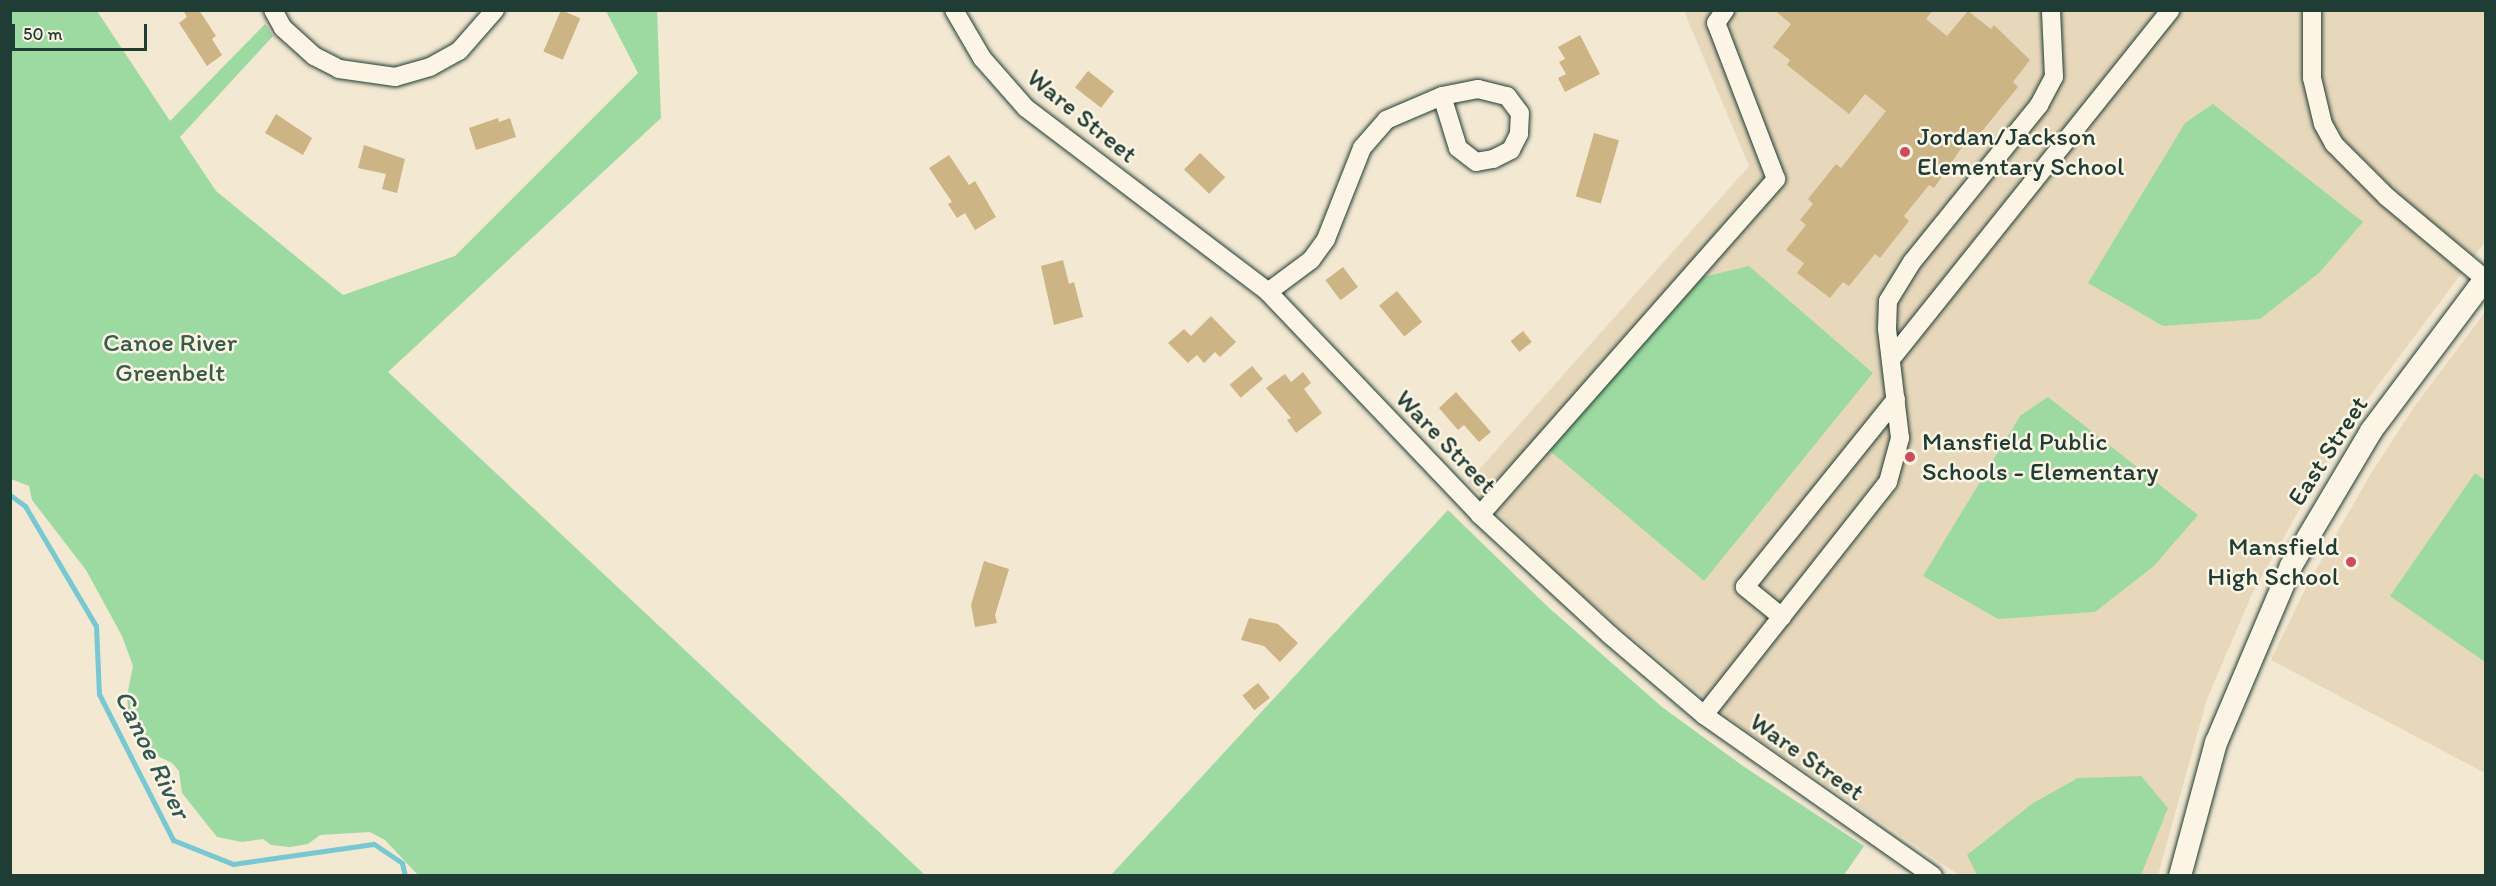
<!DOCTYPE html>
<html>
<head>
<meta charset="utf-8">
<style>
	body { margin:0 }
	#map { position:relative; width:2496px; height:886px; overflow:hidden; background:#f3e8d2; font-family:Itim,sans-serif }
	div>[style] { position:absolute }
	.built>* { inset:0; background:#e8d8bb }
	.green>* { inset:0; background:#9ddaa1 }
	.stream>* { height:5px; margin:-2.5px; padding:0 2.5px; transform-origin:2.5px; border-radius:2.5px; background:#77c8d1 }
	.building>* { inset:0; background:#cdb484; transform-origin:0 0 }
	.roads { filter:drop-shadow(0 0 2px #1f3d34) drop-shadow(0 0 2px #1f3d34) }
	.minor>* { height:18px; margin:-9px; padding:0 9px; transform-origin:9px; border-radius:9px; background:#fcf5e5 }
	.major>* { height:22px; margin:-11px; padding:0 11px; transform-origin:11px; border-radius:11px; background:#fcf5e5 }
	.dots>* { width:16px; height:16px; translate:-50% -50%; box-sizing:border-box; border:3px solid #fcf5e5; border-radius:50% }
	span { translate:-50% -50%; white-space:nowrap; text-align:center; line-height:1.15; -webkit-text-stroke:5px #fcf5e5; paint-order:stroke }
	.street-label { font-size:26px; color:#1f3d34 }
	.poi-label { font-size:26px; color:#1f3d34 }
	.left { translate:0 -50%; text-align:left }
	.right { translate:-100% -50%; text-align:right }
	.park-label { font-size:26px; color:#385c4a }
	.water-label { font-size:27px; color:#315953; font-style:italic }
	.frame { position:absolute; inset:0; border:12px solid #1f3d34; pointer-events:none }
	.scale { position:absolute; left:12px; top:24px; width:135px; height:27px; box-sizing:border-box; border:3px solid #1f3d34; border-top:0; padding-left:8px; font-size:18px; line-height:21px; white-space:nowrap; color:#1f3d34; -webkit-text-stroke:4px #fcf5e5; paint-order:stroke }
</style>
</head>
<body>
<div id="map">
	<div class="built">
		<div style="clip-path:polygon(1684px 11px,2485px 11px,2485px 242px,2344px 431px,2253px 592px,2207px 699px,2158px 875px,1959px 875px,1738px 725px,1560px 577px,1468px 482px,1749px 166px)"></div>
		<div style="clip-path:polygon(2485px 312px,2485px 773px,2271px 660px,2306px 587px,2370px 475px,2414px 407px)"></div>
	</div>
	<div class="green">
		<div style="clip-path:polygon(11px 10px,97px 11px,170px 121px,265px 24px,273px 36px,180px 137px,216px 191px,343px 295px,455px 256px,638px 73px,606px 11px,657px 11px,661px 118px,388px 372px,925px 875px,418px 875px,385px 840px,370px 832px,320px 835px,308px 844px,290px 847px,271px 845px,263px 839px,242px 842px,217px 837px,182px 793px,179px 771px,172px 763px,139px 747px,129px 722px,127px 696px,133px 666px,122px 636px,86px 570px,32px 500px,29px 486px,11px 479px)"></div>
		<div style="clip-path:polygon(2213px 104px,2363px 222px,2319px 273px,2260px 319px,2163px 326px,2088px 283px,2185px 123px)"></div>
		<div style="clip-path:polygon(1749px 266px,1873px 373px,1704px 581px,1549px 450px,1703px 277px)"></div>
		<div style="clip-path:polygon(2048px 397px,2198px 515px,2154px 566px,2095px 612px,1998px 619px,1923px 576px,2020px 416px)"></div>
		<div style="clip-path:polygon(2475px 473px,2485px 480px,2485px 662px,2390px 596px)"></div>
		<div style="clip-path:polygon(1448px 510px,1548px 607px,1662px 707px,1743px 766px,1864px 846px,1844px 875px,1111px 875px)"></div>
		<div style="clip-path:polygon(2141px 776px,2168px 808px,2141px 875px,1977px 875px,1967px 855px,2033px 803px,2078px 778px)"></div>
	</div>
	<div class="stream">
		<div style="left:10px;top:495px;width:19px;rotate:36deg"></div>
		<div style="left:25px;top:506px;width:139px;rotate:59.4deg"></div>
		<div style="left:96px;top:626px;width:68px;rotate:87.5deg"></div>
		<div style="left:99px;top:694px;width:164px;rotate:63.1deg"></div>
		<div style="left:173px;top:840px;width:65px;rotate:21.8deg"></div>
		<div style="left:233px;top:864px;width:142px;rotate:-8.1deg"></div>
		<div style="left:374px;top:844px;width:34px;rotate:34deg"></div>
		<div style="left:402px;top:863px;width:13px;rotate:77deg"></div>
	</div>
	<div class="building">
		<div style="clip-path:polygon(183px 10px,199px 10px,216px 36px,212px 39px,222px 55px,207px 66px,179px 23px,187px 17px)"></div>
		<div style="left:561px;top:10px;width:21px;height:45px;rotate:23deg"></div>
		<div style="clip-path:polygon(1774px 10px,1933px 10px,1926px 19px,1947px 36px,1968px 11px,1991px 29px,1994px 25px,2030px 60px,2013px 82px,2018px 87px,2009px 98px,1974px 141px,1969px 137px,1934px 188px,1929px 185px,1904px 216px,1909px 221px,1880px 258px,1875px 254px,1849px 286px,1843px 282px,1830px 298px,1797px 273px,1804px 263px,1786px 250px,1806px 225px,1800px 220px,1813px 204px,1808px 199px,1836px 164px,1841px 168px,1886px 111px,1865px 94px,1849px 114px,1787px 65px,1790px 60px,1773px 47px,1791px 24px)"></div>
		<div style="clip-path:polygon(1580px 35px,1600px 74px,1565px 92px,1558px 78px,1566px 74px,1559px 62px,1565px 59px,1558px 47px)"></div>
		<div style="left:1088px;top:71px;width:33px;height:21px;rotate:38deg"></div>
		<div style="clip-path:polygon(276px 114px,312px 138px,303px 155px,265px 133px)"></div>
		<div style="clip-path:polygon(498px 118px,499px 122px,510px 118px,516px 137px,476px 150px,469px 128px)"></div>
		<div style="left:1594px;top:133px;width:26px;height:66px;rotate:16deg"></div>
		<div style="clip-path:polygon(364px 145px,405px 159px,397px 193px,382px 189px,386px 174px,358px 168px)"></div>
		<div style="left:1200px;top:153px;width:35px;height:23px;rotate:44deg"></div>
		<div style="clip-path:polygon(949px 155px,969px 185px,975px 181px,996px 217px,975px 230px,965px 213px,957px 218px,948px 204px,952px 202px,929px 168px)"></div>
		<div style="clip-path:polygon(1063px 260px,1069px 284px,1074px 282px,1083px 317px,1054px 325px,1041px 266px)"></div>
		<div style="left:1343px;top:267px;width:25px;height:22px;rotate:53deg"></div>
		<div style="left:1397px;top:291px;width:40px;height:23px;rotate:51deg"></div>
		<div style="clip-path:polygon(1211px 316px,1236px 342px,1220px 357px,1215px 352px,1204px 363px,1197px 355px,1188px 363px,1168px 343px,1184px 329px,1191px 336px)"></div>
		<div style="left:1523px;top:331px;width:14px;height:16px;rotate:51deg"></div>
		<div style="left:1252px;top:366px;width:17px;height:29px;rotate:50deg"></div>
		<div style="clip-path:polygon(1303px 372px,1311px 383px,1304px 389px,1322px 413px,1296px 433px,1287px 420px,1291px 418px,1266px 388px,1285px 374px,1291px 382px)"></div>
		<div style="clip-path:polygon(1456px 392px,1491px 432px,1479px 442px,1464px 425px,1458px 430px,1439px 408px)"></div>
		<div style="clip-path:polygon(984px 561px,1009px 569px,995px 615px,997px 623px,975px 627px,971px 605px)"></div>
		<div style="clip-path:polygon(1249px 618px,1278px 624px,1298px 643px,1280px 662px,1264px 646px,1241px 640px)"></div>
		<div style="left:1258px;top:683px;width:19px;height:20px;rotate:51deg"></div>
	</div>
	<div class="roads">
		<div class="minor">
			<div style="left:273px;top:10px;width:21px;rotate:61deg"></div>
			<div style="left:283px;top:28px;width:42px;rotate:42.1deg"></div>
			<div style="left:314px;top:56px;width:28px;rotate:27deg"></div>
			<div style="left:339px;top:69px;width:57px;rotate:8.1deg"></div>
			<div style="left:395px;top:77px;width:36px;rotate:-16deg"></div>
			<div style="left:430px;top:67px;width:33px;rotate:-29deg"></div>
			<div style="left:459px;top:51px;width:55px;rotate:-48.7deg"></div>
			<div style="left:954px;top:10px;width:56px;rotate:59.7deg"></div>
			<div style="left:982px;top:58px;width:67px;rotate:48.7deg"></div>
			<div style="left:1026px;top:108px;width:304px;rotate:37.2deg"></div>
			<div style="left:1268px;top:292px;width:308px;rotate:46.4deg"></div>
			<div style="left:1480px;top:515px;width:177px;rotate:42.7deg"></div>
			<div style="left:1610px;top:635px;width:123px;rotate:40.4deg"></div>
			<div style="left:1704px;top:715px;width:280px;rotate:35.1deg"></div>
			<div style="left:2312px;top:10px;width:68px;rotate:90deg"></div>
			<div style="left:2312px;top:78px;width:47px;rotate:76.6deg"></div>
			<div style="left:2323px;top:124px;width:23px;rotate:61deg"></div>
			<div style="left:2334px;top:144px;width:75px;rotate:45deg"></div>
			<div style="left:2387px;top:197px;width:128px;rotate:39.9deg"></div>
			<div style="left:1268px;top:292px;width:54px;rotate:-36.7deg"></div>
			<div style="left:1311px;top:260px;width:26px;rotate:-54deg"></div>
			<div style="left:1326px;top:239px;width:98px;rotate:-68.4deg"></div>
			<div style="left:1362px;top:148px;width:37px;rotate:-49deg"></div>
			<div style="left:1386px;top:120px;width:61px;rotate:-23.2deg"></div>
			<div style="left:1442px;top:96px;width:37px;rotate:-11deg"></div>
			<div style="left:1478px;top:89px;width:30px;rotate:14deg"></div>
			<div style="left:1507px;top:96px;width:21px;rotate:53deg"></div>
			<div style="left:1520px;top:113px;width:21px;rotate:93deg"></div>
			<div style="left:1519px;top:134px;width:18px;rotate:117deg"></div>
			<div style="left:1511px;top:150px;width:20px;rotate:153deg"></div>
			<div style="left:1493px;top:159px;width:17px;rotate:170deg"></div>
			<div style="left:1476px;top:162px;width:23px;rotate:-142deg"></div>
			<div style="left:1458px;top:148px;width:54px;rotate:-107.1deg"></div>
			<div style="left:1891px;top:359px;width:447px;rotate:-51.3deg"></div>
			<div style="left:1480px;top:515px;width:448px;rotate:-48.6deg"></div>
			<div style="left:1776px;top:179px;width:167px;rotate:-111deg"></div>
			<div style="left:1716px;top:23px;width:16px;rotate:-55deg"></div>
			<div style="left:1782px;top:617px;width:48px;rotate:-141deg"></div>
			<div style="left:1745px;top:587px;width:241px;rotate:-51.2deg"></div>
			<div style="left:1704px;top:715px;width:297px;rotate:-51.7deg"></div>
			<div style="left:1888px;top:482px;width:46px;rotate:-74.7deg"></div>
			<div style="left:1900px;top:438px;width:110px;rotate:-96.8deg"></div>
			<div style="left:1887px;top:329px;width:28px;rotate:-88deg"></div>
			<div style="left:1888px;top:301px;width:46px;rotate:-58.4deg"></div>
			<div style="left:1912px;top:262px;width:202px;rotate:-51deg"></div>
			<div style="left:2039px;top:105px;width:32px;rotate:-62deg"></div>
			<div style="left:2054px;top:77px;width:67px;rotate:-92.6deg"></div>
		</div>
		<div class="major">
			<div style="left:2180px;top:876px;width:138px;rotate:-74.9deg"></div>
			<div style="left:2216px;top:743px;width:192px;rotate:-67deg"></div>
			<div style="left:2291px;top:566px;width:157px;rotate:-59.3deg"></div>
			<div style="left:2371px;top:431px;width:191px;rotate:-53.1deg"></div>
		</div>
	</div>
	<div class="dots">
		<div style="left:1905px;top:152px;background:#d1495b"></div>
		<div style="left:1910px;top:457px;background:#d1495b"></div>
		<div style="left:2351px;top:562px;background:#d1495b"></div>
	</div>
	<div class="street-label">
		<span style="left:1082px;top:116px;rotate:39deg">Ware Street</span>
		<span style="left:1446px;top:442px;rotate:46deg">Ware Street</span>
		<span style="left:2328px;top:451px;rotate:-57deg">East Street</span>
		<span style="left:1807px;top:757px;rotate:35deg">Ware Street</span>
	</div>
	<div class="poi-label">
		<span class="left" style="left:1917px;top:152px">Jordan/Jackson<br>Elementary School</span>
		<span class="left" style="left:1922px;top:457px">Mansfield Public<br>Schools - Elementary</span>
		<span class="right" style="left:2339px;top:562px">Mansfield<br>High School</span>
	</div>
	<div class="park-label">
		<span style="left:170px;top:358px">Canoe River<br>Greenbelt</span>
	</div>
	<div class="water-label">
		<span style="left:153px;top:754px;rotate:64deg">Canoe River</span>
	</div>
	<div class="frame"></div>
	<div class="scale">50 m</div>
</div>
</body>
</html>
